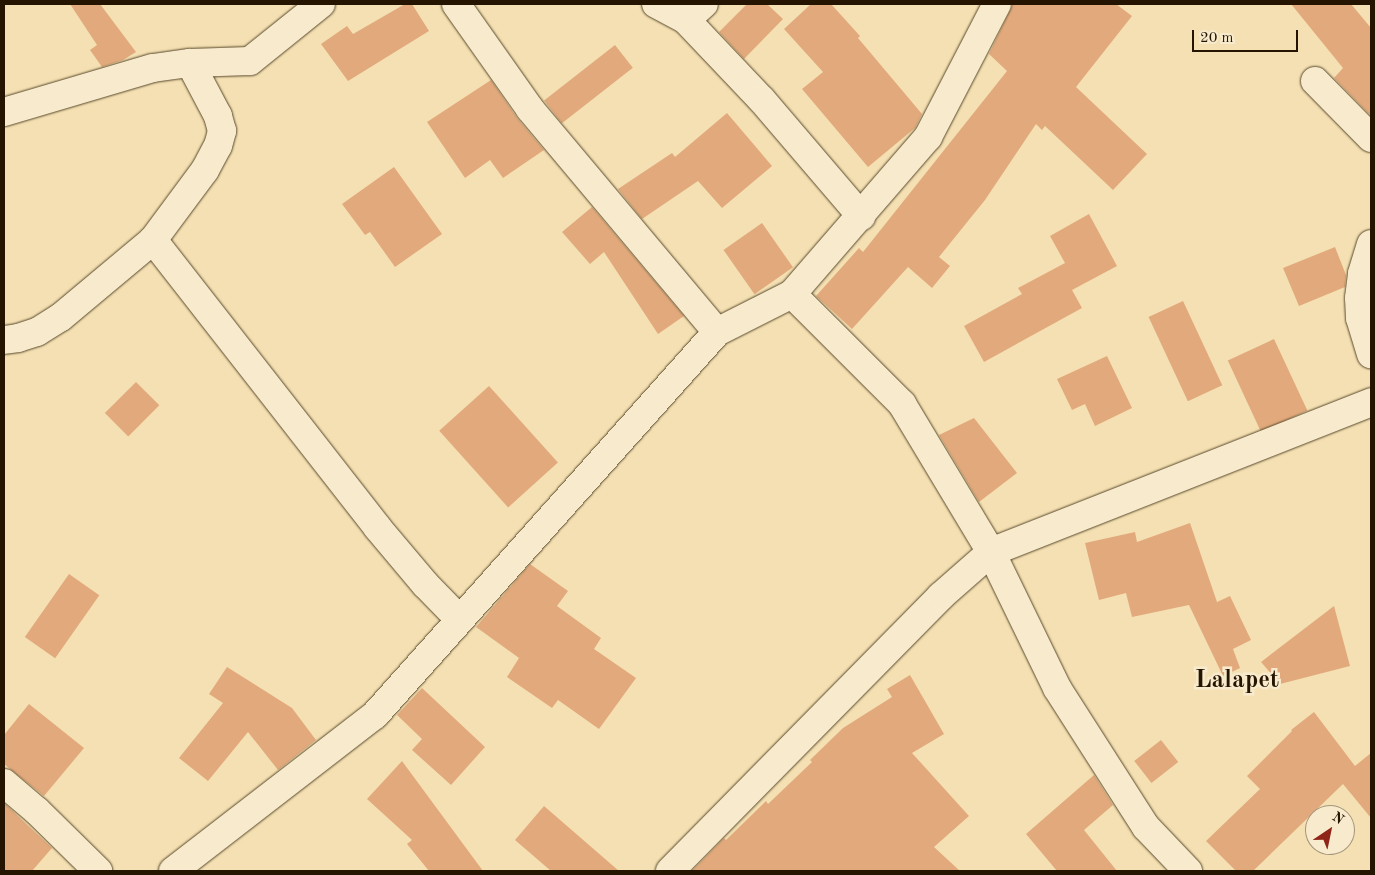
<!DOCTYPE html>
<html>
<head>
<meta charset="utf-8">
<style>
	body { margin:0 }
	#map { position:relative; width:1375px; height:875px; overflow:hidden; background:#f4e0b2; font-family:"Old Standard TT",serif }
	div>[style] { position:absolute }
	.building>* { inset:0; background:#e2aa7c; transform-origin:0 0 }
	.roads { filter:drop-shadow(0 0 1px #59482c) drop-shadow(0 0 1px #59482c) }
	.minor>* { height:28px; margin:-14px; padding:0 14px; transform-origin:14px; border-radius:14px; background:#f8ebcd }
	span { translate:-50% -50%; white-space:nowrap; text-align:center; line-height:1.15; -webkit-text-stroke:5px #f8ebcd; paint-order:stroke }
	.district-label { font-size:25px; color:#251500; font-weight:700 }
	.frame { position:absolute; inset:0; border:5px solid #251500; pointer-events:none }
	.north { position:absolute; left:1305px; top:805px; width:50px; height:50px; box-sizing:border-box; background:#f8ebcd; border:1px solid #a4957b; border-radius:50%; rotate:34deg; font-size:14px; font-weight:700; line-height:20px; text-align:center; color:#251500 }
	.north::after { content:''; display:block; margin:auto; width:18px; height:22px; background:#8f2418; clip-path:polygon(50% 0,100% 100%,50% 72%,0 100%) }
	.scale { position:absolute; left:1192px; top:30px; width:106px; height:22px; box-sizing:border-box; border:2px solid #251500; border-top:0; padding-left:6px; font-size:15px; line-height:18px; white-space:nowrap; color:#251500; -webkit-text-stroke:4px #f8ebcd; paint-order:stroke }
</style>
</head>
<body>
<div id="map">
	<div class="building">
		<div style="clip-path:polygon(70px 4px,100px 4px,136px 52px,123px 60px,102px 67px,90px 50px,97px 45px)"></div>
		<div style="clip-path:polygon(405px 4px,412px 4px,429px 31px,348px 81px,321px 44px,347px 26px,353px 34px)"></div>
		<div style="clip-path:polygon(747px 4px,767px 4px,783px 19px,744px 59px,719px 32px)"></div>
		<div style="clip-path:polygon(811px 4px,831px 4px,860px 36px,858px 38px,922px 114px,915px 128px,868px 167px,802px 89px,823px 72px,784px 29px)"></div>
		<div style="clip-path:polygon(1013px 4px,1116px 4px,1132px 16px,1076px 87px,1147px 154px,1113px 190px,1045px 126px,1042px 130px,1036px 124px,985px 200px,939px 257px,950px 266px,932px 288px,908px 267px,852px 329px,816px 296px,859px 248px,863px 252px,1007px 71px,989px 54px)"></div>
		<div style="clip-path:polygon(1291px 4px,1351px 4px,1371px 28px,1371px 116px,1334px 78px,1343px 68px)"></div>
		<div style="left:615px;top:45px;width:29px;height:90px;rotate:52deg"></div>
		<div style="clip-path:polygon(491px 80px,517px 118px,544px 150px,503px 178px,490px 160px,465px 178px,427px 122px)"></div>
		<div style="clip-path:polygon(727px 113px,772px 166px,722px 208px,698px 181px,642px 219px,618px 189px,672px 153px,675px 157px)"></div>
		<div style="clip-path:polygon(394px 167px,442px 234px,395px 267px,370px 232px,365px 235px,342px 204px)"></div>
		<div style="clip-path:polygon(592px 207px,684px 316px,658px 334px,604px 252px,590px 264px,562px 232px)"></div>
		<div style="clip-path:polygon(1089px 214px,1117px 266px,1072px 290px,1082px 308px,984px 362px,964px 326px,1022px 294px,1018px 288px,1065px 263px,1050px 236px)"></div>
		<div style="left:762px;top:223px;width:54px;height:47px;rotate:55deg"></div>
		<div style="clip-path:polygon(1335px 247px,1346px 275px,1345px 287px,1299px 306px,1283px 268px)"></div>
		<div style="left:1183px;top:301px;width:93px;height:38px;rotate:65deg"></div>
		<div style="left:1274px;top:339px;width:79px;height:51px;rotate:65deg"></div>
		<div style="clip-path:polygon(1107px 356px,1132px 408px,1095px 426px,1085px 404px,1072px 410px,1057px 379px)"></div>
		<div style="left:136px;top:382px;width:33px;height:44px;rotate:45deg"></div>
		<div style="left:489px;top:386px;width:103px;height:67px;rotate:48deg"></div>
		<div style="clip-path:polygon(974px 418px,1017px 473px,979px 502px,939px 435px)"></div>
		<div style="clip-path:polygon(1190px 523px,1217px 602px,1230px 596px,1251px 640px,1233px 649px,1240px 668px,1223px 676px,1189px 605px,1132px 617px,1126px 593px,1099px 600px,1085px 543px,1135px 532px,1137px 542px)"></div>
		<div style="clip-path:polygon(530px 564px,568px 591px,557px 606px,601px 638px,594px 649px,636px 678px,599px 729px,558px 700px,552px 708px,507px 677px,519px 658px,476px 627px)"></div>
		<div style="left:69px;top:574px;width:37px;height:77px;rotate:35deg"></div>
		<div style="clip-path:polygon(1334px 606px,1350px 666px,1280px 684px,1261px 662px)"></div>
		<div style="clip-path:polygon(227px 667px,292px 708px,316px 740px,278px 770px,248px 732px,208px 781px,179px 758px,223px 703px,209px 694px)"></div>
		<div style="clip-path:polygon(910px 675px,944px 734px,912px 753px,969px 816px,934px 847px,960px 871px,692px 871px,724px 838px,726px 840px,766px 801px,768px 804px,812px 762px,810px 760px,843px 728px,892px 697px,887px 689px)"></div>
		<div style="clip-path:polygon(422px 688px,485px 747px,451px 785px,412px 750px,422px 739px,397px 715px)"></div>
		<div style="clip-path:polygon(29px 704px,84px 748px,44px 796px,4px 764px,4px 735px)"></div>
		<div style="clip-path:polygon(1314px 712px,1355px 766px,1371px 753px,1371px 818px,1343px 784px,1253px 871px,1236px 871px,1206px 841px,1260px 789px,1247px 776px,1292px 731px,1291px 730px)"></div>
		<div style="left:1161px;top:740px;width:28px;height:34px;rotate:52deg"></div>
		<div style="clip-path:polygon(402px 761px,483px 871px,429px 871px,407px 844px,412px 840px,367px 799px)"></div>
		<div style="clip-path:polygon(1094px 775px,1113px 805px,1084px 830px,1117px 871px,1057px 871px,1026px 834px)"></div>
		<div style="clip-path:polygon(4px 803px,52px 848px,32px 871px,4px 871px)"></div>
		<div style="clip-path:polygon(544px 806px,619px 871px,551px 871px,515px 840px)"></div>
	</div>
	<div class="roads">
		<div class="minor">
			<div style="left:456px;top:4px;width:128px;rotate:54.8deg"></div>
			<div style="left:530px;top:109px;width:291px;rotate:50deg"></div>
			<div style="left:656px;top:4px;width:34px;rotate:28deg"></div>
			<div style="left:686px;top:20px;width:24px;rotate:-42deg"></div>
			<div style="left:686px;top:20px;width:110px;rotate:46.5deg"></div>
			<div style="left:762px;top:100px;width:153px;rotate:49.5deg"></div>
			<div style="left:1315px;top:81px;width:80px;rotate:45.5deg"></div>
			<div style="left:4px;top:112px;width:155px;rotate:-16.5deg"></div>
			<div style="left:153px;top:68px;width:37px;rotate:-8deg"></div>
			<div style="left:190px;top:63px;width:60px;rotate:-1.9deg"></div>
			<div style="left:250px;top:61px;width:91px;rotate:-38.8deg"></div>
			<div style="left:153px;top:240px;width:364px;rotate:52deg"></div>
			<div style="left:377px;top:527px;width:75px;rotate:49.9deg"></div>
			<div style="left:425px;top:584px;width:50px;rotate:45.8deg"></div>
			<div style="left:1371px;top:244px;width:31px;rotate:107deg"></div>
			<div style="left:1362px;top:274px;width:24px;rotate:97deg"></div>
			<div style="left:1359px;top:298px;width:20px;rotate:87deg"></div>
			<div style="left:1360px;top:318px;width:38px;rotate:73deg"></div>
			<div style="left:792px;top:294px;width:156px;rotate:45deg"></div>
			<div style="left:902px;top:404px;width:173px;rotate:59deg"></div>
			<div style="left:991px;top:552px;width:151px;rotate:64.1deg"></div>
			<div style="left:1057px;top:688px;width:165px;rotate:57.4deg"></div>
			<div style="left:1146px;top:827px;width:61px;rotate:46.3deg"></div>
			<div style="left:4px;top:340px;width:14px;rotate:-8deg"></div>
			<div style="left:18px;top:338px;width:20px;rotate:-18deg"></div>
			<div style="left:37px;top:332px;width:28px;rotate:-32deg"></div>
			<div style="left:61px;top:317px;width:120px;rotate:-39.9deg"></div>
			<div style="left:153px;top:240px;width:87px;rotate:-53.4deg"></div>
			<div style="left:205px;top:170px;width:27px;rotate:-62deg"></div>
			<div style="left:218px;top:146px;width:16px;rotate:-75deg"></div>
			<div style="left:222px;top:131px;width:16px;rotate:-105deg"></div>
			<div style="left:218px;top:116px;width:60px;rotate:-117.8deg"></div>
			<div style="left:4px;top:783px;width:43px;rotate:40.3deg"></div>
			<div style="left:37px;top:811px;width:86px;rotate:44.5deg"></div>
			<div style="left:173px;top:871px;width:255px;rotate:-37.7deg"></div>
			<div style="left:375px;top:715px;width:513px;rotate:-48.24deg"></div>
			<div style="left:717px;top:332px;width:84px;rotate:-26.9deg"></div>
			<div style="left:792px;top:294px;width:208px;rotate:-49.1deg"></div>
			<div style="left:928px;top:137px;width:150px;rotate:-62.6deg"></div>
			<div style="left:670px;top:871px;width:386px;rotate:-45.4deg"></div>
			<div style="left:941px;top:596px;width:67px;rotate:-41.3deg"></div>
			<div style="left:991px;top:552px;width:409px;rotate:-21.5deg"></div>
		</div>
	</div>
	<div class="district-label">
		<span style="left:1237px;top:681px">Lalapet</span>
	</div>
	<div class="frame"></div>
	<div class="north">N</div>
	<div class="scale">20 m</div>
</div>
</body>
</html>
